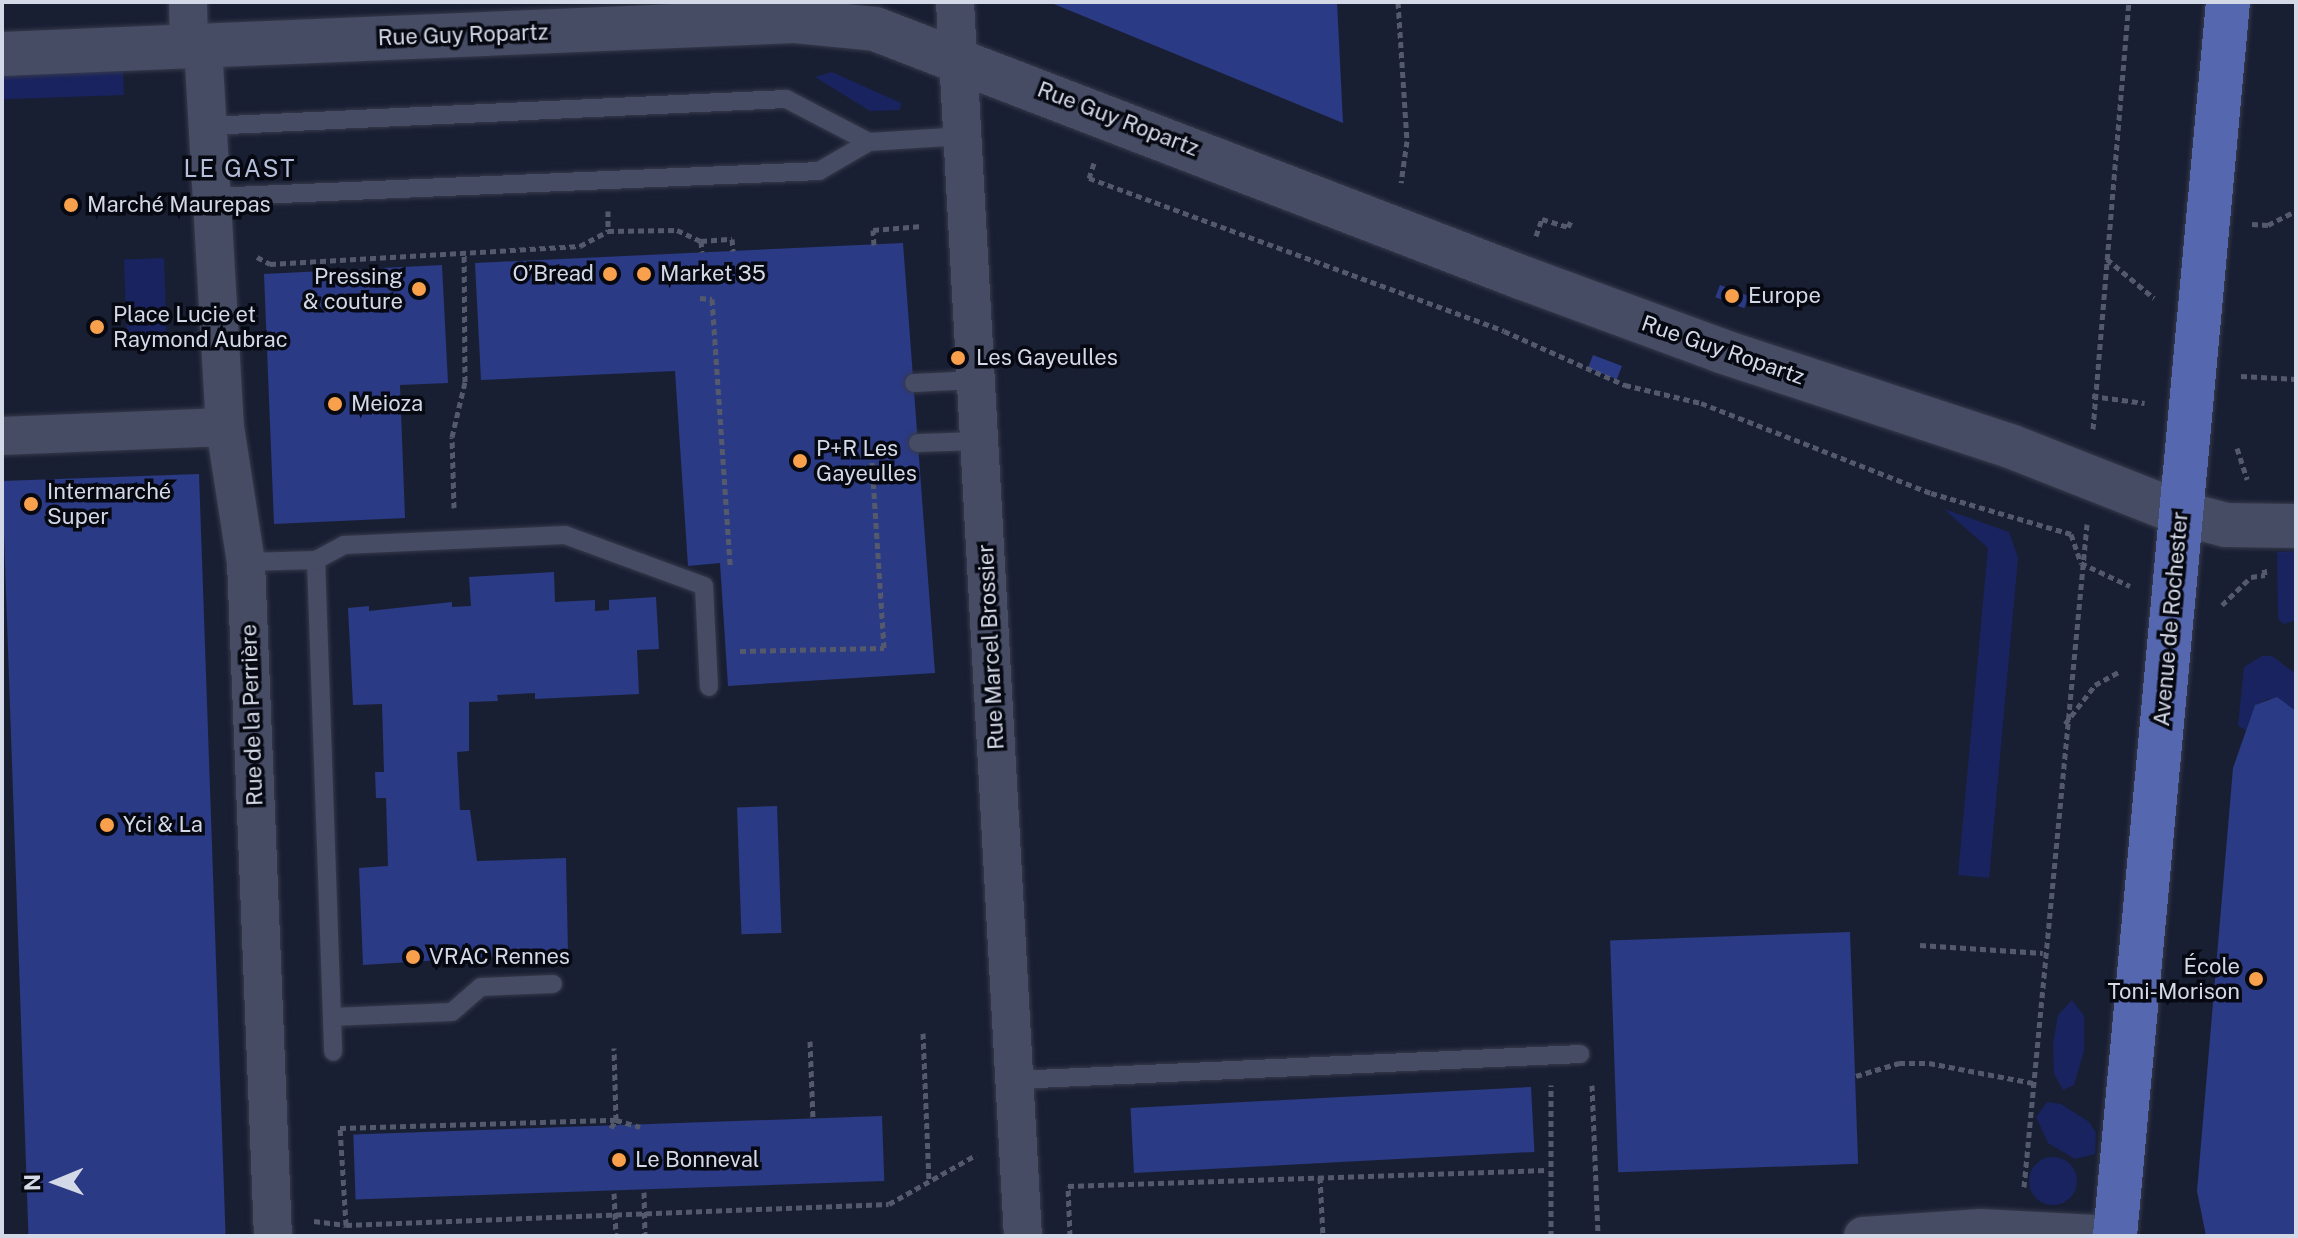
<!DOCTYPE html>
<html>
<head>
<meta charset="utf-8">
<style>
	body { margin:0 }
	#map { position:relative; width:2298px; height:1238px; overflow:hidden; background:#191f33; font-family:"Public Sans",sans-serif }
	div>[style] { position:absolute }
	.green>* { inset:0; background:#19235f; transform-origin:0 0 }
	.round { border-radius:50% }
	.building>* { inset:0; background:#2b3a84; transform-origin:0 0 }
	.path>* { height:5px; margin-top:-2.5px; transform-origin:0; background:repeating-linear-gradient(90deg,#545a6c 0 6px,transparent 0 10px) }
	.roads { filter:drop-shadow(0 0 2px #373a4b) drop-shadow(0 0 2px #373a4b) }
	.lane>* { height:18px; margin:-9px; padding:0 9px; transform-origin:9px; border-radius:9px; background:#454c64 }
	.street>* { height:38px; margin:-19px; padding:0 19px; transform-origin:19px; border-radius:19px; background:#454c64 }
	.secondary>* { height:44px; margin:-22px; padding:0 22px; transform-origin:22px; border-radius:22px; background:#454c64 }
	.primary>* { height:44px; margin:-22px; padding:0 22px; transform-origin:22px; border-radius:22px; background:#5567ae }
	.dots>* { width:22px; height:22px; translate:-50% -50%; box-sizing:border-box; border:4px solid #070912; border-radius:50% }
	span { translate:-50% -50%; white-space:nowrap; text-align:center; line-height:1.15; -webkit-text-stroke:7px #070912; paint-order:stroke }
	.street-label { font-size:22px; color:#d4d9e7 }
	.poi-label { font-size:22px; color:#d4d9e7 }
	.left { translate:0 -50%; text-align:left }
	.right { translate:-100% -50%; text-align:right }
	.neighbourhood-label { font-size:24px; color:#b6bfda; letter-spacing:2px }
	.frame { position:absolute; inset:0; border:4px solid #d4d9e7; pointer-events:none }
	.north { position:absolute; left:16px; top:1142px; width:80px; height:80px; -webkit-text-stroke:6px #070912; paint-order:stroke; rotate:269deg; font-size:22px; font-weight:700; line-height:32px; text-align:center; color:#d4d9e7 }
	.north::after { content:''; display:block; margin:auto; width:28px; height:36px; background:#d4d9e7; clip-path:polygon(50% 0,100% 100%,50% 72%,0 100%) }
</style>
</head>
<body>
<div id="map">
	<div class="green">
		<div style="left:123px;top:70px;width:25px;height:121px;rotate:88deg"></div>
		<div style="clip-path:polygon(832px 72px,901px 103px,900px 110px,870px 111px,815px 77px)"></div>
		<div style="left:164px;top:258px;width:88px;height:40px;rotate:88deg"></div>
		<div style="clip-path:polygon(1944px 509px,2009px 532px,2018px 558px,1989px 878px,1958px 875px,1988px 548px)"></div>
		<div style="clip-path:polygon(2296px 551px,2296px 620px,2284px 624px,2278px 619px,2277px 552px)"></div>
		<div style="clip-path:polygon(2262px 656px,2272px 656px,2296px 674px,2296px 711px,2277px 698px,2268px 699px,2255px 705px,2246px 730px,2238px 726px,2244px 667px)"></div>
		<div style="clip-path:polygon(2072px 1000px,2084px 1016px,2084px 1051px,2074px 1085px,2063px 1090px,2054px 1074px,2053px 1044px,2058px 1015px)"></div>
		<div style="clip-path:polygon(2047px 1102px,2061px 1104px,2089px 1122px,2096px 1133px,2095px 1154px,2075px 1159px,2048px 1143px,2036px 1117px)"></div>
		<div class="round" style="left:2029px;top:1157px;width:48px;height:48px"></div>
	</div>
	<div class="building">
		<div style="clip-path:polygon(1049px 2px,1337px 2px,1343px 123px)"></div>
		<div style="clip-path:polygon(903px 243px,935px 673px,728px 686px,720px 563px,688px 566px,675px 371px,481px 380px,475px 263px)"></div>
		<div style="clip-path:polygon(442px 265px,448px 383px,400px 385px,405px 518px,274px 524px,264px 274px)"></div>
		<div style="left:1720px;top:285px;width:31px;height:13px;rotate:21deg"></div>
		<div style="left:1593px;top:355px;width:31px;height:14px;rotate:21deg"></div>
		<div style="left:199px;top:474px;width:761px;height:197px;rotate:88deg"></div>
		<div style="clip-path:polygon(554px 572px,555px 602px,595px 600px,595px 611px,609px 610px,609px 600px,656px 597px,659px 649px,637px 650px,639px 694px,535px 699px,535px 693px,497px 695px,498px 701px,469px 702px,469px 751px,457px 752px,460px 810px,470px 810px,477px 861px,566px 858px,568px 952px,363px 965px,359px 868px,388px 866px,386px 798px,376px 798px,375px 772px,384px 772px,382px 704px,353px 705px,348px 608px,369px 606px,369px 611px,452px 602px,452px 607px,471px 606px,469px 577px)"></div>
		<div style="clip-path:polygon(2277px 697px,2296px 711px,2296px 1236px,2206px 1236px,2197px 1191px,2233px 768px,2255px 705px)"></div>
		<div style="left:777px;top:806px;width:127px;height:40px;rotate:88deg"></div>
		<div style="left:1850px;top:932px;width:232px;height:240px;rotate:88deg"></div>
		<div style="left:1531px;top:1087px;width:65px;height:401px;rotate:87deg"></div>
		<div style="left:882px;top:1116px;width:65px;height:529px;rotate:88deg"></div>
	</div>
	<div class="path">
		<div style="left:1398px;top:2px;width:139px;rotate:86.3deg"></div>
		<div style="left:1407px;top:141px;width:42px;rotate:98.1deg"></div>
		<div style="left:1094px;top:163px;width:16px;rotate:108deg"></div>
		<div style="left:1089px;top:178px;width:442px;rotate:20.2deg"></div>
		<div style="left:1504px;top:331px;width:133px;rotate:24.1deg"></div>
		<div style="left:1625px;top:385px;width:78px;rotate:13.3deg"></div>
		<div style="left:1701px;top:403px;width:247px;rotate:21.4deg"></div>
		<div style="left:1931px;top:493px;width:146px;rotate:16.3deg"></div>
		<div style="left:2071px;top:534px;width:31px;rotate:71deg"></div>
		<div style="left:2081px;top:563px;width:54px;rotate:25.1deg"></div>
		<div style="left:608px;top:211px;width:20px;rotate:90deg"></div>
		<div style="left:608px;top:231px;width:69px;rotate:-0.8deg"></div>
		<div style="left:677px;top:230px;width:26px;rotate:25deg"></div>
		<div style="left:701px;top:241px;width:31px;rotate:-4deg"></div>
		<div style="left:732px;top:239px;width:12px;rotate:85deg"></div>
		<div style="left:2252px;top:224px;width:16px;rotate:4deg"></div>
		<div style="left:2268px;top:225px;width:31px;rotate:-27deg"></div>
		<div style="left:1536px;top:236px;width:18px;rotate:-71deg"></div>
		<div style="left:1542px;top:219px;width:27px;rotate:17deg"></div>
		<div style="left:1568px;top:227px;width:9px;rotate:-63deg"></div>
		<div style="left:701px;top:241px;width:11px;rotate:85deg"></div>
		<div style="left:874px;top:245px;width:15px;rotate:-94deg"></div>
		<div style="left:873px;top:230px;width:49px;rotate:-4.7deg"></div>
		<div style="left:257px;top:257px;width:15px;rotate:28deg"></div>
		<div style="left:270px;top:264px;width:311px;rotate:-3.3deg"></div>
		<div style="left:580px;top:246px;width:32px;rotate:-28deg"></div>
		<div style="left:2107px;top:259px;width:61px;rotate:39.7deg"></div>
		<div style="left:700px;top:298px;width:12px;rotate:5deg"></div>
		<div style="left:712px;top:299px;width:268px;rotate:86.1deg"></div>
		<div style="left:2241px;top:376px;width:55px;rotate:3.1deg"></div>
		<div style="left:2092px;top:396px;width:53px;rotate:7.5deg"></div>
		<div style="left:2093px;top:429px;width:429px;rotate:-85.2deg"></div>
		<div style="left:2237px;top:448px;width:33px;rotate:72deg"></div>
		<div style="left:454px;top:508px;width:71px;rotate:-91.6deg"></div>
		<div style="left:452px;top:437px;width:57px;rotate:-76.7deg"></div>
		<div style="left:465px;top:382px;width:130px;rotate:-90.4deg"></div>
		<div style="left:2222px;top:605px;width:40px;rotate:-44deg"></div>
		<div style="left:2251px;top:577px;width:14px;rotate:-8deg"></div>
		<div style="left:2265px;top:575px;width:7px;rotate:-98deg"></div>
		<div style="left:740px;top:651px;width:144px;rotate:-1.2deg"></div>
		<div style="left:884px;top:648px;width:186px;rotate:-93.7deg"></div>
		<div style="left:2065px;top:724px;width:49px;rotate:-52.4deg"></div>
		<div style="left:2095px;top:685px;width:29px;rotate:-29deg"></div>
		<div style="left:1920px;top:945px;width:123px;rotate:3.7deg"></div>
		<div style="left:923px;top:1033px;width:149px;rotate:87.7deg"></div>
		<div style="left:810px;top:1041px;width:78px;rotate:87.8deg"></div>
		<div style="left:1856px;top:1076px;width:45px;rotate:-16.8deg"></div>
		<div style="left:1899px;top:1063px;width:30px"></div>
		<div style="left:1929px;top:1063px;width:106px;rotate:10.9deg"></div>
		<div style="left:1592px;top:1085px;width:151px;rotate:87.7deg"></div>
		<div style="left:611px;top:1128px;width:9px;rotate:-58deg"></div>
		<div style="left:616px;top:1120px;width:72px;rotate:-91.6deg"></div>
		<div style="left:1320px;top:1177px;width:59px;rotate:87.1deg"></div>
		<div style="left:2024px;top:1187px;width:666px;rotate:-84.57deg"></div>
		<div style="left:644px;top:1192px;width:44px;rotate:88.7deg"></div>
		<div style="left:614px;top:1193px;width:43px;rotate:87.3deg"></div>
		<div style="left:314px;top:1221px;width:32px;rotate:7deg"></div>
		<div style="left:346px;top:1225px;width:543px;rotate:-2.21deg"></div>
		<div style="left:889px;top:1204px;width:100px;rotate:-29.4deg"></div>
		<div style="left:346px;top:1225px;width:97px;rotate:-93.5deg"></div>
		<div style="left:340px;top:1128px;width:276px;rotate:-1.7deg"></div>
		<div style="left:616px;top:1120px;width:25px;rotate:16deg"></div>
		<div style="left:1070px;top:1236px;width:50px;rotate:-92.3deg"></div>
		<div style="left:1068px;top:1186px;width:479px;rotate:-1.9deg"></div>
		<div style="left:1551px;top:1236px;width:151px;rotate:-90deg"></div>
	</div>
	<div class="roads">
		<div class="lane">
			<div style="left:207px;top:126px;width:580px;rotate:-2.67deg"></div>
			<div style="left:786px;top:99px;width:93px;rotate:27.4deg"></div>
			<div style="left:210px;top:197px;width:610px;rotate:-2.44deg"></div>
			<div style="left:819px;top:171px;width:58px;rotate:-30.1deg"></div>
			<div style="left:869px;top:142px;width:95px;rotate:-3.6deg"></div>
			<div style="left:914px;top:383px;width:62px;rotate:-2.8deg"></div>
			<div style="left:918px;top:443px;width:61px;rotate:-1.9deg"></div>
			<div style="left:316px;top:560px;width:492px;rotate:88deg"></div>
			<div style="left:246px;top:562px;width:70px;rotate:-1.6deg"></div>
			<div style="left:316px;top:560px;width:32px;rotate:-28deg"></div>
			<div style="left:344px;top:545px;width:221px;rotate:-2.6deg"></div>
			<div style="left:565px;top:535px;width:148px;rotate:20.1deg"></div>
			<div style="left:704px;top:586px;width:101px;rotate:87.2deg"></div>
			<div style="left:332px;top:1017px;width:120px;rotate:-2.4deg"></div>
			<div style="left:452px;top:1012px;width:38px;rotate:-41deg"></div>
			<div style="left:481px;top:987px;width:72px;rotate:-2.4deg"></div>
			<div style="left:1015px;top:1080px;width:566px;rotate:-2.63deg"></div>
		</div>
		<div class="street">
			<div style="left:188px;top:2px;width:44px;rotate:88.7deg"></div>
			<div style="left:955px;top:2px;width:1236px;rotate:86.85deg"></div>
			<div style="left:203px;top:46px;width:382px;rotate:86.7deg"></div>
			<div style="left:225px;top:427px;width:137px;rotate:81.2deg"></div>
			<div style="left:246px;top:562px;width:675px;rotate:87.71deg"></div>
			<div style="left:2px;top:436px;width:223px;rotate:-2.3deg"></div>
			<div style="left:1863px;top:1236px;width:118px;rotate:-3.9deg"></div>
			<div style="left:1981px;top:1228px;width:134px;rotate:3deg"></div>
		</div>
		<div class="secondary">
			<div style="left:2px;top:54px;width:794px;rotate:-2.38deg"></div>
			<div style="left:795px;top:21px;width:80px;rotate:5.7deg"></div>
			<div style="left:875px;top:29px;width:694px;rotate:21.02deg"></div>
			<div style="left:1523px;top:278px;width:211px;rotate:20.2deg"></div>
			<div style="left:1721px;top:351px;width:304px;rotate:18.2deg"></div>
			<div style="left:2010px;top:446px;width:183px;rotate:21.5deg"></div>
			<div style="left:2180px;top:513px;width:48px;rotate:14.6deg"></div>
			<div style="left:2226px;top:525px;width:70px;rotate:0.8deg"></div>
		</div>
		<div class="primary">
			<div style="left:2115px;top:1236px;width:1239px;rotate:-84.77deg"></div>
		</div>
	</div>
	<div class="dots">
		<div style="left:71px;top:205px;background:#f9a04d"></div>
		<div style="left:610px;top:274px;background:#f9a04d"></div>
		<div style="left:644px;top:274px;background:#f9a04d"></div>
		<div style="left:419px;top:289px;background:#f9a04d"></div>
		<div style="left:1732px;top:296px;background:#f9a04d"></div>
		<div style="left:97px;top:327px;background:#f9a04d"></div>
		<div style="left:958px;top:358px;background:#f9a04d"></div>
		<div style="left:335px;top:404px;background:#f9a04d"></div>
		<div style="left:800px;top:461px;background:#f9a04d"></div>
		<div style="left:31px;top:504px;background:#f9a04d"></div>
		<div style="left:107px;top:825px;background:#f9a04d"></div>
		<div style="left:413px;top:957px;background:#f9a04d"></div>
		<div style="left:2256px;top:979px;background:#f9a04d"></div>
		<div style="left:619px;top:1160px;background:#f9a04d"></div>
	</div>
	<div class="street-label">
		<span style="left:463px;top:35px;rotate:-2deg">Rue Guy Ropartz</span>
		<span style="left:1118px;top:119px;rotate:21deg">Rue Guy Ropartz</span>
		<span style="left:1723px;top:350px;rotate:19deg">Rue Guy Ropartz</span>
		<span style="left:2171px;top:619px;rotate:-85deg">Avenue de Rochester</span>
		<span style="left:991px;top:647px;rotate:-93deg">Rue Marcel Brossier</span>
		<span style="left:252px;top:715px;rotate:-92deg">Rue de la Perrière</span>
	</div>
	<div class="poi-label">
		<span class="left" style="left:87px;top:205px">Marché Maurepas</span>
		<span class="right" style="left:594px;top:274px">O’Bread</span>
		<span class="left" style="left:660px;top:274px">Market 35</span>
		<span class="right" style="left:403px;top:289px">Pressing<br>&amp; couture</span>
		<span class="left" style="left:1748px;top:296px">Europe</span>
		<span class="left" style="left:113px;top:327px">Place Lucie et<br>Raymond Aubrac</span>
		<span class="left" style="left:976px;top:358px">Les Gayeulles</span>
		<span class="left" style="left:351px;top:404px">Meioza</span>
		<span class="left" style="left:816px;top:461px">P+R Les<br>Gayeulles</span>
		<span class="left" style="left:47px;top:504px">Intermarché<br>Super</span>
		<span class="left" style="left:123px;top:825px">Yci &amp; La</span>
		<span class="left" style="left:429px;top:957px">VRAC Rennes</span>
		<span class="right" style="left:2240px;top:979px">École<br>Toni-Morison</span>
		<span class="left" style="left:635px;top:1160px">Le Bonneval</span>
	</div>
	<div class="neighbourhood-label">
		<span style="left:240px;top:169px">LE GAST</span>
	</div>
	<div class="frame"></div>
	<div class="north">N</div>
</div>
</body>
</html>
